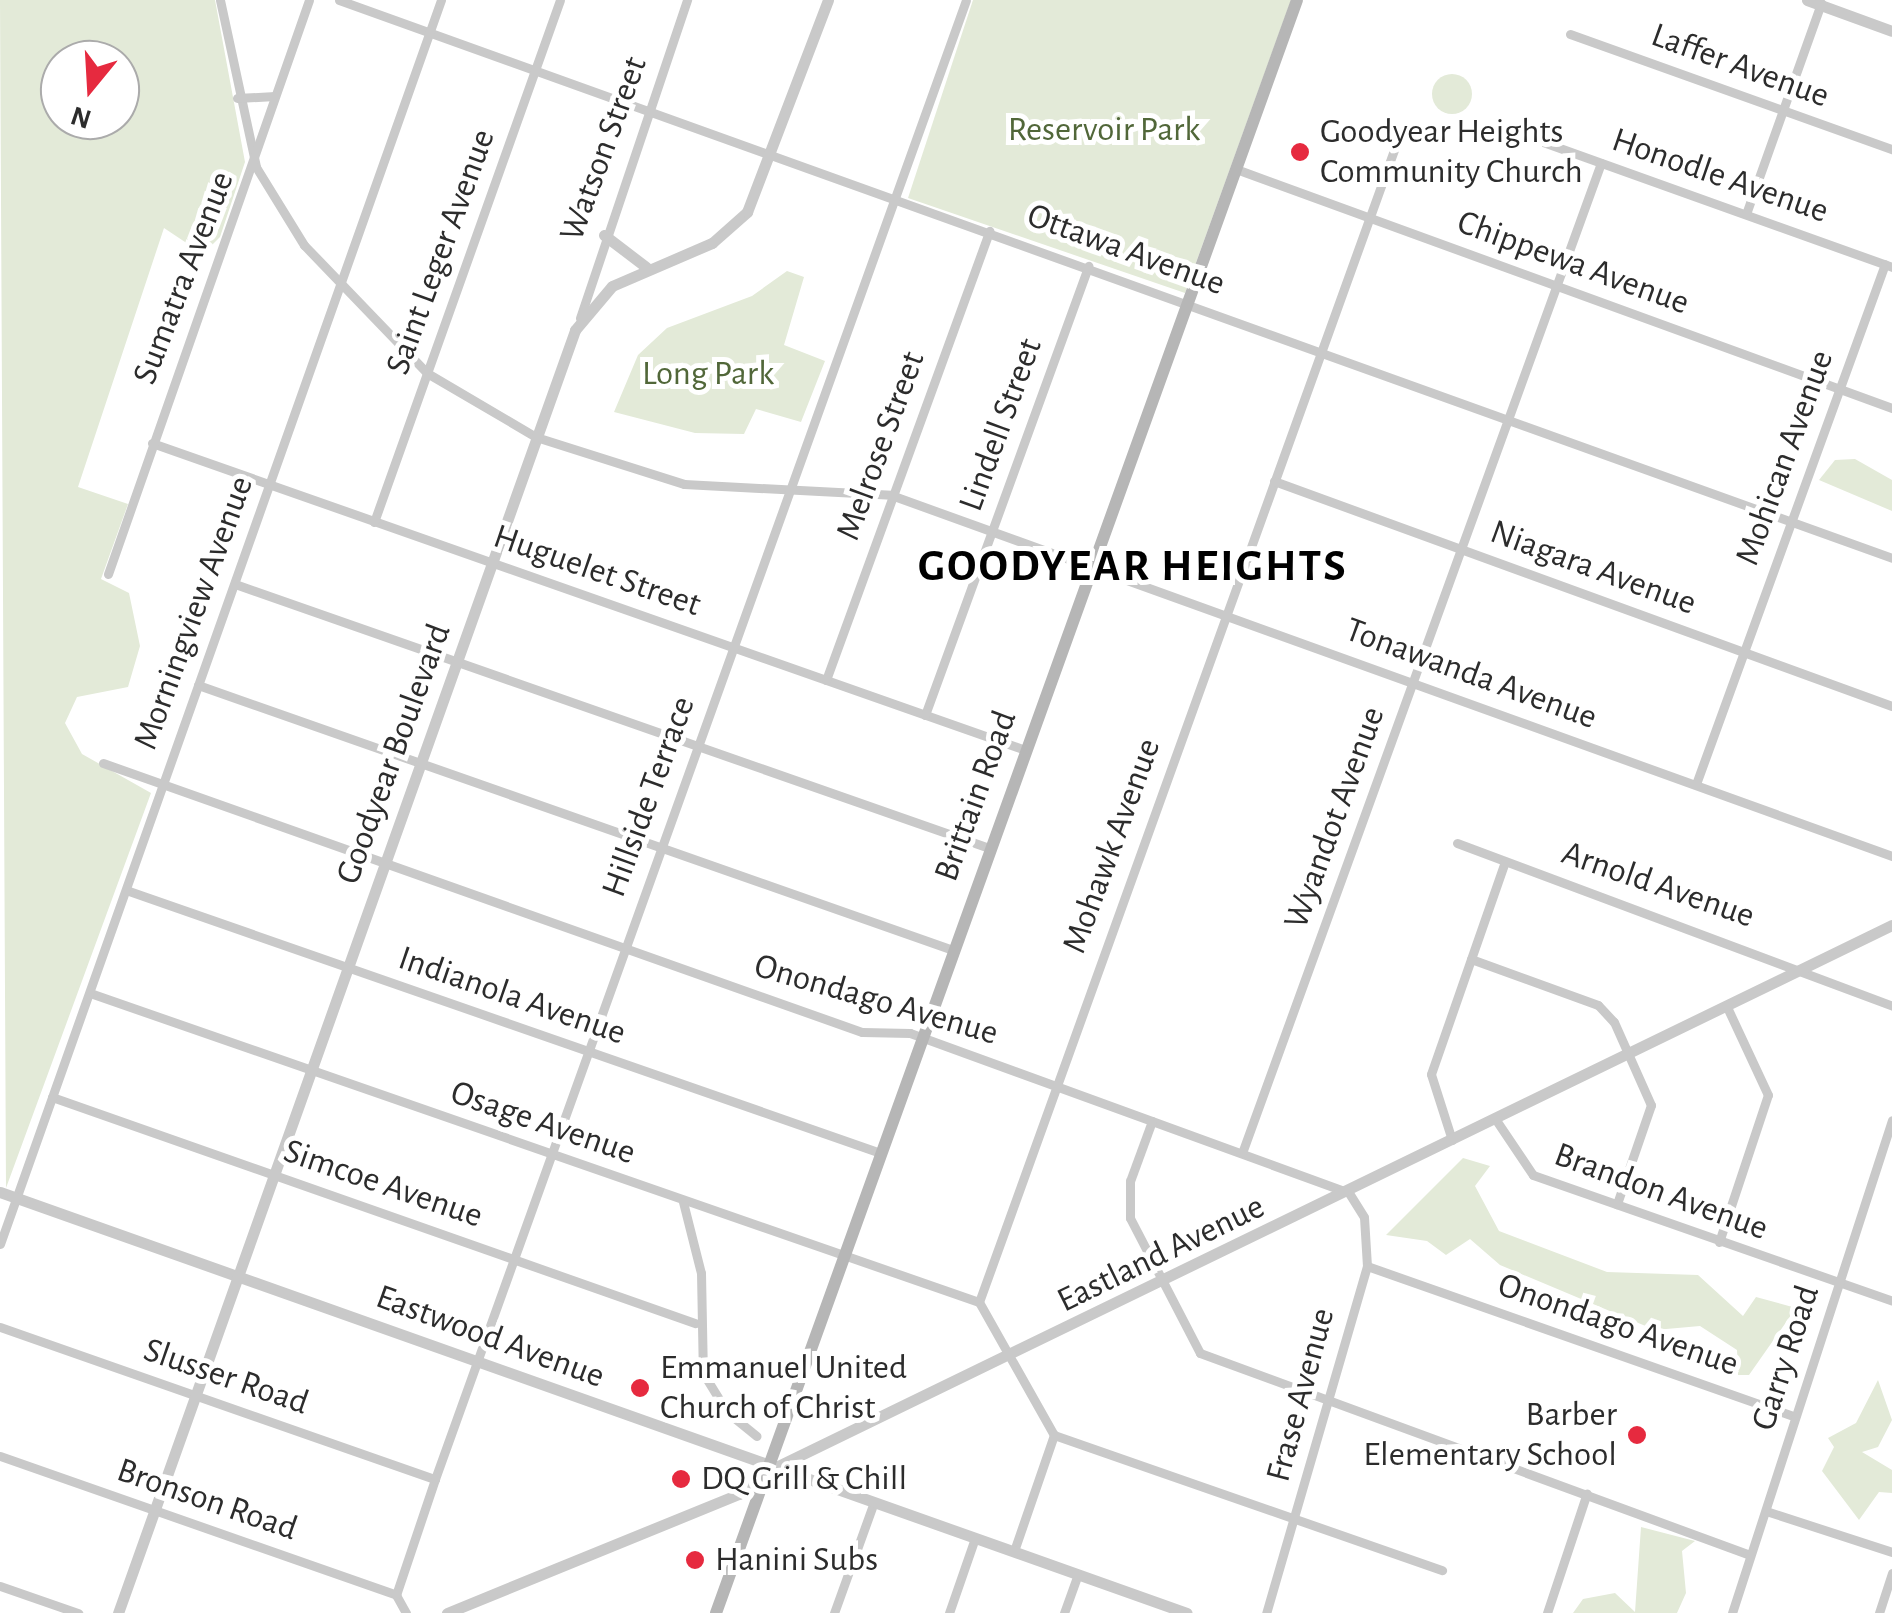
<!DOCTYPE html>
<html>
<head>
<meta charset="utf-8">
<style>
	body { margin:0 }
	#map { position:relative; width:1892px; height:1613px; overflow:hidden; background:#fff; font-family:"Alegreya Sans",sans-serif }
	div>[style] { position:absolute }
	.green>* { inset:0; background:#e3ead8 }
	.round { border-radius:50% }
	.minor>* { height:9px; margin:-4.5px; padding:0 4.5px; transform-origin:4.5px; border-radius:4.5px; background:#c9c9c9 }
	.tertiary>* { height:11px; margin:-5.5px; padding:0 5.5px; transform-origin:5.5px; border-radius:5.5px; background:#c9c9c9 }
	.secondary>* { height:12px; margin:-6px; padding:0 6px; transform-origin:6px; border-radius:6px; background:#b6b6b6 }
	.dots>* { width:28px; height:28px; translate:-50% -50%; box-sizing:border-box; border:5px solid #fff; border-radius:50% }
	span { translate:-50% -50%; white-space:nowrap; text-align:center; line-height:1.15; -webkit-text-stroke:10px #fff; paint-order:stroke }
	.street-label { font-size:35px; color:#2c2c2c }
	.park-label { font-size:35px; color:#516739 }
	.poi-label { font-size:35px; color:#2c2c2c }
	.left { translate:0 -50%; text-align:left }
	.right { translate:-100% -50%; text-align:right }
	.district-label { font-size:45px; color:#000; font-weight:700; letter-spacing:2.5px }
	.north { position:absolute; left:40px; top:40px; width:100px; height:100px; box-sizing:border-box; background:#fff; border:2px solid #ababab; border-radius:50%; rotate:198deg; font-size:28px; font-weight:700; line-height:40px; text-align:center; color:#2c2c2c }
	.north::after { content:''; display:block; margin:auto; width:35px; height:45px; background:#e62a3f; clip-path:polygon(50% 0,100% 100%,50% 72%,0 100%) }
</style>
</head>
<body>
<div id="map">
	<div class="green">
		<div style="clip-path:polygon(evenodd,0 0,215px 0,245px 162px,220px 237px,203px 254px,164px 228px,78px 487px,128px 504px,101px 579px,129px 593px,140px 646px,128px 687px,77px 697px,65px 723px,82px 754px,151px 793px,6px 1188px,0 0,60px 60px,120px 60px,120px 120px,60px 120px,60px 60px)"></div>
		<div style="clip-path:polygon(973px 0,1291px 0,1185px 293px,908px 198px)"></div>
		<div class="round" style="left:1432px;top:74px;width:40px;height:40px"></div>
		<div style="clip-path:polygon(787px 271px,804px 277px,784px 345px,825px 361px,801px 422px,756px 409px,744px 434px,695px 433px,614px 412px,638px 355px,667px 328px,752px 296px)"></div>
		<div style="clip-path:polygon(1855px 459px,1892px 480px,1892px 511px,1819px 480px,1835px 460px)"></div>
		<div style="clip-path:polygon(1463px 1158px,1490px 1166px,1475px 1186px,1499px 1231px,1607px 1272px,1698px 1275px,1743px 1316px,1756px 1297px,1796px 1308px,1749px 1375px,1738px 1375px,1737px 1350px,1700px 1326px,1655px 1330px,1500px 1265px,1470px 1239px,1446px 1255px,1427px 1241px,1386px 1235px)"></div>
		<div style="clip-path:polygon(1878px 1380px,1892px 1420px,1878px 1447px,1862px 1452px,1892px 1470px,1892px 1493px,1879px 1492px,1859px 1520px,1822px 1471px,1834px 1447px,1828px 1438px,1856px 1423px)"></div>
		<div style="clip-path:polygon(1641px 1527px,1695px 1541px,1682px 1551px,1686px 1593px,1677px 1613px,1573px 1613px,1583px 1599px,1615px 1593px,1635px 1612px)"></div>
	</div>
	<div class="minor">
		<div style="left:220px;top:0;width:171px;rotate:77.8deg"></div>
		<div style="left:256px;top:167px;width:92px;rotate:58.4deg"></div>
		<div style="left:304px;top:245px;width:178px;rotate:46.1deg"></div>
		<div style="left:427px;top:373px;width:126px;rotate:30.4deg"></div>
		<div style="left:536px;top:437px;width:155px;rotate:17.6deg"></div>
		<div style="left:684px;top:484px;width:207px;rotate:3deg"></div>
		<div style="left:891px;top:495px;width:1064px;rotate:19.83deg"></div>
		<div style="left:339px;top:0;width:1650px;rotate:19.76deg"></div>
		<div style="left:1570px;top:34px;width:342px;rotate:19.7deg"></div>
		<div style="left:237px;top:98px;width:38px;rotate:-3deg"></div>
		<div style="left:1529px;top:137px;width:386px;rotate:19.7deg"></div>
		<div style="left:1394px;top:150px;width:1224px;rotate:109.81deg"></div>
		<div style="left:979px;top:1302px;width:153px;rotate:60.6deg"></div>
		<div style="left:1054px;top:1435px;width:411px;rotate:19.2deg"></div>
		<div style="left:1236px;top:169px;width:698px;rotate:20.02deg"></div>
		<div style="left:1746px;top:214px;width:224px;rotate:-70.4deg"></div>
		<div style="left:580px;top:318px;width:336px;rotate:-71.4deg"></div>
		<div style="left:152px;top:443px;width:925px;rotate:19.37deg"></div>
		<div style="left:1274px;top:481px;width:658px;rotate:20.01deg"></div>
		<div style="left:374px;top:522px;width:554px;rotate:-70.39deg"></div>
		<div style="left:108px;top:574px;width:608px;rotate:-70.7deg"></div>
		<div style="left:235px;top:584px;width:799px;rotate:19.3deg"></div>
		<div style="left:826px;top:680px;width:478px;rotate:-70deg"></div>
		<div style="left:198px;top:685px;width:800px;rotate:19.34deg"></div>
		<div style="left:925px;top:715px;width:478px;rotate:-70deg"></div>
		<div style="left:103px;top:763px;width:805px;rotate:19.52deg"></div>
		<div style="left:862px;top:1032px;width:48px;rotate:1.2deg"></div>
		<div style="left:910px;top:1033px;width:467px;rotate:20deg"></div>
		<div style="left:1349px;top:1193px;width:28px;rotate:58deg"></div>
		<div style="left:1364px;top:1217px;width:49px;rotate:86.5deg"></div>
		<div style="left:1367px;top:1266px;width:361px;rotate:106.2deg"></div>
		<div style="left:1696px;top:784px;width:553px;rotate:-70.03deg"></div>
		<div style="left:1457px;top:843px;width:465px;rotate:20.5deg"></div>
		<div style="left:126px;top:890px;width:799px;rotate:19.21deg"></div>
		<div style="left:1471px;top:959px;width:135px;rotate:19.9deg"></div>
		<div style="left:1598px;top:1005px;width:23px;rotate:47deg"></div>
		<div style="left:1614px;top:1022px;width:91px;rotate:66deg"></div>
		<div style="left:1651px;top:1105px;width:105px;rotate:109deg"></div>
		<div style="left:90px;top:993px;width:941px;rotate:19.17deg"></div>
		<div style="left:52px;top:1097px;width:682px;rotate:19.37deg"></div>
		<div style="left:1496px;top:1120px;width:66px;rotate:56.1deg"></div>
		<div style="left:1533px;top:1175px;width:380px;rotate:19.3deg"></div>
		<div style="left:1152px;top:1121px;width:64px;rotate:110.1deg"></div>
		<div style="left:1130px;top:1181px;width:37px;rotate:90deg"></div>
		<div style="left:1130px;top:1218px;width:152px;rotate:62.6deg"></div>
		<div style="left:1200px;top:1353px;width:586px;rotate:20.17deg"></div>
		<div style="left:1452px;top:1140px;width:69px;rotate:-107.7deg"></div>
		<div style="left:1431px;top:1074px;width:225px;rotate:-70.8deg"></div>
		<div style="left:1242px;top:1153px;width:1053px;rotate:-70.07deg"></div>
		<div style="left:683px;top:1202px;width:73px;rotate:75.8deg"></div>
		<div style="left:701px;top:1273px;width:100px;rotate:88.9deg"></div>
		<div style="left:703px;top:1373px;width:46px;rotate:58.4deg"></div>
		<div style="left:727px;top:1412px;width:38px;rotate:39deg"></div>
		<div style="left:1719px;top:1242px;width:155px;rotate:-71.6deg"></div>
		<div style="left:1768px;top:1095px;width:99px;rotate:-115deg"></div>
		<div style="left:0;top:1244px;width:1320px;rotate:-70.48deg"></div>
		<div style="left:1367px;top:1266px;width:454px;rotate:19.4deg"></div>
		<div style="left:0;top:1327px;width:461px;rotate:19.3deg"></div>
		<div style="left:0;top:1456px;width:420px;rotate:19.3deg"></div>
		<div style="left:1766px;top:1511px;width:133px;rotate:18deg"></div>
		<div style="left:1014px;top:1551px;width:123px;rotate:-71deg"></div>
		<div style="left:0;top:1586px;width:83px;rotate:19.1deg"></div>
		<div style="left:406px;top:1613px;width:21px;rotate:-119deg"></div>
		<div style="left:396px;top:1595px;width:122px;rotate:-71.4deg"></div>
		<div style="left:435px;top:1479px;width:1571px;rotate:-70.25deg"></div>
		<div style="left:834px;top:1613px;width:118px;rotate:-70.2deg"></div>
		<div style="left:949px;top:1613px;width:79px;rotate:-70.9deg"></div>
		<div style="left:1064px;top:1613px;width:41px;rotate:-70.3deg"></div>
		<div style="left:1547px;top:1613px;width:126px;rotate:-71.6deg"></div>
		<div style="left:1732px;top:1613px;width:518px;rotate:-72.02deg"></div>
		<div style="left:1879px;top:1613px;width:42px;rotate:-72deg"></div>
	</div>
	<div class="tertiary">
		<div style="left:1807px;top:0;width:90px;rotate:20deg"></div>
		<div style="left:604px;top:235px;width:53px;rotate:37.3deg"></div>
		<div style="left:0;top:1192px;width:1259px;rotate:19.53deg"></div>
		<div style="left:118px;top:1613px;width:1362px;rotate:-70.39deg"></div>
		<div style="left:575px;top:330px;width:57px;rotate:-49.9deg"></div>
		<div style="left:612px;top:286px;width:109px;rotate:-23.3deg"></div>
		<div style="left:712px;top:243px;width:47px;rotate:-41.5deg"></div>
		<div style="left:747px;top:212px;width:227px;rotate:-69.1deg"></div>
		<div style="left:447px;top:1613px;width:315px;rotate:-22.2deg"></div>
		<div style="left:739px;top:1494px;width:41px;rotate:-37.1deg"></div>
		<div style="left:772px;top:1469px;width:1245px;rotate:-25.91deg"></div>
	</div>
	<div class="secondary">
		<div style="left:716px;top:1613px;width:1714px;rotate:-70.19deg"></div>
	</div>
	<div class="dots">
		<div style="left:1300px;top:152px;background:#e62a3f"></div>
		<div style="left:640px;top:1388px;background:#e62a3f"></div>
		<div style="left:1637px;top:1435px;background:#e62a3f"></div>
		<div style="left:681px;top:1479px;background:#e62a3f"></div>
		<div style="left:695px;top:1560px;background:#e62a3f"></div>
	</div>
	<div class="street-label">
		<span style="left:1740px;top:66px;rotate:20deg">Laffer Avenue</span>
		<span style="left:604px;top:149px;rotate:-70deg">Watson Street</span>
		<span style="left:1720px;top:176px;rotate:19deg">Honodle Avenue</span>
		<span style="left:1126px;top:250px;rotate:20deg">Ottawa Avenue</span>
		<span style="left:441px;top:252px;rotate:-70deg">Saint Leger Avenue</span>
		<span style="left:1573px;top:263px;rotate:20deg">Chippewa Avenue</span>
		<span style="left:184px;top:278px;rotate:-69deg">Sumatra Avenue</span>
		<span style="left:1001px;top:425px;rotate:-70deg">Lindell Street</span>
		<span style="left:881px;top:446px;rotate:-70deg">Melrose Street</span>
		<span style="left:1785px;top:458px;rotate:-70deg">Mohican Avenue</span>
		<span style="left:1593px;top:568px;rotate:20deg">Niagara Avenue</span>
		<span style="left:597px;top:571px;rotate:19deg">Huguelet Street</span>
		<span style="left:194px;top:613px;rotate:-70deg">Morningview Avenue</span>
		<span style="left:1471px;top:674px;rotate:20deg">Tonawanda Avenue</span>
		<span style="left:394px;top:754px;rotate:-70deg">Goodyear Boulevard</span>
		<span style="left:976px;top:796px;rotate:-70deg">Brittain Road</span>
		<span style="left:649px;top:797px;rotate:-70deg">Hillside Terrace</span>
		<span style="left:1335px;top:818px;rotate:-70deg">Wyandot Avenue</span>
		<span style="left:1112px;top:846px;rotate:-70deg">Mohawk Avenue</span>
		<span style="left:1658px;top:885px;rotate:19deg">Arnold Avenue</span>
		<span style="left:512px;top:996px;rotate:19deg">Indianola Avenue</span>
		<span style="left:876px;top:1000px;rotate:16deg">Onondago Avenue</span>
		<span style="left:543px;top:1123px;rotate:19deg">Osage Avenue</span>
		<span style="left:383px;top:1184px;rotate:19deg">Simcoe Avenue</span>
		<span style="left:1661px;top:1192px;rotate:20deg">Brandon Avenue</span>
		<span style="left:1161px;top:1254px;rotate:-26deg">Eastland Avenue</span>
		<span style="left:1618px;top:1325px;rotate:19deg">Onondago Avenue</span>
		<span style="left:490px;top:1337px;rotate:20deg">Eastwood Avenue</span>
		<span style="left:1786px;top:1358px;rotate:-72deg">Garry Road</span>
		<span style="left:226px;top:1377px;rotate:19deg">Slusser Road</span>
		<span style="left:1301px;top:1395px;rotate:-75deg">Frase Avenue</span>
		<span style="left:207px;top:1500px;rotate:19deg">Bronson Road</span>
	</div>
	<div class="park-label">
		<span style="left:1104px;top:130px">Reservoir Park</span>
		<span style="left:708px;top:374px">Long Park</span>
	</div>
	<div class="poi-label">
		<span class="left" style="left:1320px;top:152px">Goodyear Heights<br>Community Church</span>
		<span class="left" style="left:660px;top:1388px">Emmanuel United<br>Church of Christ</span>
		<span class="right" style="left:1617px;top:1435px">Barber<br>Elementary School</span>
		<span class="left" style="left:701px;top:1479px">DQ Grill &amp; Chill</span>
		<span class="left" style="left:715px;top:1560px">Hanini Subs</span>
	</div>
	<div class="district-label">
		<span style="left:1133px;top:567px">GOODYEAR HEIGHTS</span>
	</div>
	<div class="north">N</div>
</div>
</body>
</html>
